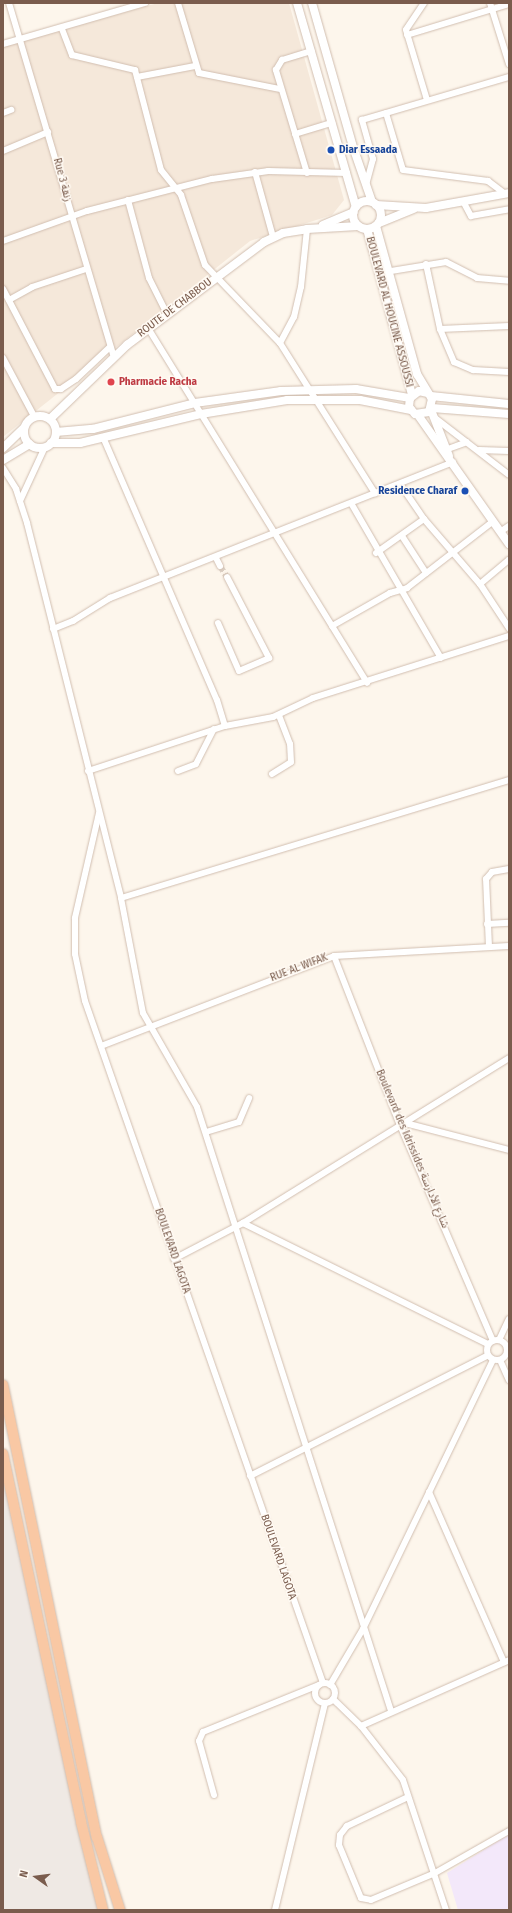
<!DOCTYPE html>
<html>
<head>
<meta charset="utf-8">
<style>
	body { margin:0 }
	#map { position:relative; width:512px; height:1913px; overflow:hidden; background:#fdf6ec; font-family:"Fira Sans Condensed","Noto Sans Arabic",sans-serif }
	div>[style] { position:absolute }
	.residential>* { inset:0; background:#f5e8da }
	.industrial>* { inset:0; background:#efe9e4 }
	.education>* { inset:0; background:#f3e8fa }
	.minor-tunnel>* { height:6px; margin-top:-3px; transform-origin:0; background:repeating-linear-gradient(90deg,#dcd0c4 0 6px,transparent 0 9px) }
	.roads { filter:drop-shadow(0 0 1px #d1beb0) drop-shadow(0 0 1px #d1beb0) }
	.minor>* { height:6px; margin:-3px; padding:0 3px; transform-origin:3px; border-radius:3px; background:#fff }
	.minor>.ring { margin:-3px; padding:0; box-sizing:content-box; background:none; border:6px solid #fff; border-radius:50% }
	.tertiary>* { height:8px; margin:-4px; padding:0 4px; transform-origin:4px; border-radius:4px; background:#fff }
	.tertiary>.ring { margin:-4px; padding:0; box-sizing:content-box; background:none; border:8px solid #fff; border-radius:50% }
	.trunk>* { height:10px; margin:-5px; padding:0 5px; transform-origin:5px; border-radius:5px; background:#f9c8a4 }
	.dots>* { width:11px; height:11px; translate:-50% -50%; box-sizing:border-box; border:2px solid #fffaf3; border-radius:50% }
	span { translate:-50% -50%; white-space:nowrap; text-align:center; line-height:1.15; -webkit-text-stroke:3px #fffaf3; paint-order:stroke }
	.transit-label { font-size:11px; color:#164399; font-weight:700 }
	.left { translate:0 -50%; text-align:left }
	.right { translate:-100% -50%; text-align:right }
	.street-label { font-size:11px; color:#7a5c4d }
	.health-label { font-size:11px; color:#be3a42; font-weight:700 }
	.frame { position:absolute; inset:0; border:4px solid #7a5c4d; pointer-events:none }
	.north { position:absolute; left:16px; top:1857px; width:40px; height:40px; -webkit-text-stroke:3px #fffaf3; paint-order:stroke; rotate:284deg; font-size:11px; font-weight:700; line-height:16px; text-align:center; color:#7a5c4d }
	.north::after { content:''; display:block; margin:auto; width:14px; height:18px; background:#7a5c4d; clip-path:polygon(50% 0,100% 100%,50% 72%,0 100%) }
</style>
</head>
<body>
<div id="map">
	<div class="residential">
		<div style="clip-path:polygon(158px 3px,289px 3px,344px 200px,332px 215px,250px 241px,3px 437px,3px 46px)"></div>
	</div>
	<div class="industrial">
		<div style="clip-path:polygon(3px 1480px,102px 1910px,3px 1910px)"></div>
	</div>
	<div class="education">
		<div style="clip-path:polygon(509px 1834px,509px 1910px,458px 1910px,447px 1873px)"></div>
	</div>
	<div class="minor-tunnel">
		<div style="left:220px;top:566px;width:13px;rotate:58deg"></div>
	</div>
	<div class="roads">
		<div class="minor">
			<div style="left:9px;top:3px;width:369px;rotate:73.5deg"></div>
			<div style="left:178px;top:3px;width:73px;rotate:73.3deg"></div>
			<div style="left:199px;top:73px;width:83px;rotate:11.2deg"></div>
			<div style="left:424px;top:3px;width:32px;rotate:124deg"></div>
			<div style="left:406px;top:30px;width:73px;rotate:73.3deg"></div>
			<div style="left:490px;top:3px;width:64px;rotate:72.7deg"></div>
			<div style="left:62px;top:29px;width:28px;rotate:69deg"></div>
			<div style="left:72px;top:55px;width:65px;rotate:13.4deg"></div>
			<div style="left:135px;top:70px;width:103px;rotate:75.4deg"></div>
			<div style="left:161px;top:170px;width:32px;rotate:51deg"></div>
			<div style="left:181px;top:195px;width:74px;rotate:71.1deg"></div>
			<div style="left:205px;top:265px;width:108px;rotate:46.1deg"></div>
			<div style="left:280px;top:343px;width:178px;rotate:57.7deg"></div>
			<div style="left:407px;top:35px;width:107px;rotate:-16.9deg"></div>
			<div style="left:3px;top:44px;width:148px;rotate:-16.1deg"></div>
			<div style="left:137px;top:77px;width:59px;rotate:-10.7deg"></div>
			<div style="left:3px;top:113px;width:9px;rotate:-21deg"></div>
			<div style="left:386px;top:113px;width:59px;rotate:73.4deg"></div>
			<div style="left:403px;top:170px;width:86px;rotate:7.4deg"></div>
			<div style="left:488px;top:181px;width:21px;rotate:37deg"></div>
			<div style="left:295px;top:134px;width:39px;rotate:-17deg"></div>
			<div style="left:3px;top:151px;width:49px;rotate:-22.9deg"></div>
			<div style="left:255px;top:172px;width:67px;rotate:74.5deg"></div>
			<div style="left:307px;top:173px;width:108px;rotate:-106.8deg"></div>
			<div style="left:276px;top:70px;width:12px;rotate:-59deg"></div>
			<div style="left:282px;top:60px;width:31px;rotate:-17deg"></div>
			<div style="left:366px;top:185px;width:27px;rotate:-75deg"></div>
			<div style="left:373px;top:159px;width:41px;rotate:-105.8deg"></div>
			<div style="left:362px;top:120px;width:153px;rotate:-16.3deg"></div>
			<div style="left:128px;top:200px;width:81px;rotate:74.9deg"></div>
			<div style="left:149px;top:278px;width:40px;rotate:63.4deg"></div>
			<div style="left:464px;top:203px;width:15px;rotate:62deg"></div>
			<div style="left:471px;top:216px;width:39px;rotate:-10deg"></div>
			<div style="left:3px;top:241px;width:89px;rotate:-19.7deg"></div>
			<div style="left:87px;top:211px;width:129px;rotate:-14.4deg"></div>
			<div style="left:212px;top:179px;width:57px;rotate:-8.1deg"></div>
			<div style="left:268px;top:171px;width:79px;rotate:1.5deg"></div>
			<div style="left:426px;top:264px;width:66px;rotate:77.8deg"></div>
			<div style="left:440px;top:329px;width:36px;rotate:67deg"></div>
			<div style="left:454px;top:362px;width:21px;rotate:23deg"></div>
			<div style="left:473px;top:370px;width:36px;rotate:3deg"></div>
			<div style="left:391px;top:271px;width:56px;rotate:-9.3deg"></div>
			<div style="left:446px;top:262px;width:35px;rotate:27deg"></div>
			<div style="left:477px;top:278px;width:32px;rotate:5deg"></div>
			<div style="left:3px;top:289px;width:113px;rotate:62.5deg"></div>
			<div style="left:55px;top:389px;width:6px"></div>
			<div style="left:61px;top:389px;width:18px;rotate:-34deg"></div>
			<div style="left:76px;top:379px;width:47px;rotate:-43.3deg"></div>
			<div style="left:9px;top:300px;width:26px;rotate:-29deg"></div>
			<div style="left:32px;top:287px;width:57px;rotate:-18.4deg"></div>
			<div style="left:148px;top:328px;width:417px;rotate:58.3deg"></div>
			<div style="left:440px;top:329px;width:69px;rotate:-2.5deg"></div>
			<div style="left:280px;top:343px;width:30px;rotate:-62deg"></div>
			<div style="left:294px;top:317px;width:31px;rotate:-77deg"></div>
			<div style="left:301px;top:287px;width:58px;rotate:-84.1deg"></div>
			<div style="left:3px;top:358px;width:66px;rotate:61.9deg"></div>
			<div style="left:435px;top:418px;width:93px;rotate:37.6deg"></div>
			<div style="left:103px;top:437px;width:287px;rotate:66.6deg"></div>
			<div style="left:217px;top:700px;width:27px;rotate:73deg"></div>
			<div style="left:448px;top:449px;width:20px;rotate:-20deg"></div>
			<div style="left:479px;top:450px;width:30px;rotate:2deg"></div>
			<div style="left:3px;top:468px;width:25px;rotate:58deg"></div>
			<div style="left:16px;top:489px;width:36px;rotate:72deg"></div>
			<div style="left:27px;top:523px;width:387px;rotate:75.9deg"></div>
			<div style="left:121px;top:898px;width:117px;rotate:79.2deg"></div>
			<div style="left:143px;top:1013px;width:108px;rotate:60.1deg"></div>
			<div style="left:197px;top:1107px;width:634px;rotate:72.19deg"></div>
			<div style="left:400px;top:484px;width:42px;rotate:55.6deg"></div>
			<div style="left:424px;top:519px;width:86px;rotate:49.3deg"></div>
			<div style="left:480px;top:584px;width:53px;rotate:56.6deg"></div>
			<div style="left:20px;top:501px;width:60px;rotate:-65.2deg"></div>
			<div style="left:351px;top:503px;width:179px;rotate:59.9deg"></div>
			<div style="left:500px;top:532px;width:11px;rotate:-34deg"></div>
			<div style="left:402px;top:536px;width:44px;rotate:57deg"></div>
			<div style="left:376px;top:553px;width:59px;rotate:-35.3deg"></div>
			<div style="left:216px;top:558px;width:9px;rotate:63deg"></div>
			<div style="left:480px;top:584px;width:38px;rotate:-40deg"></div>
			<div style="left:218px;top:623px;width:52px;rotate:66.4deg"></div>
			<div style="left:239px;top:671px;width:33px;rotate:-23deg"></div>
			<div style="left:269px;top:658px;width:91px;rotate:-117.4deg"></div>
			<div style="left:332px;top:626px;width:67px;rotate:-29.6deg"></div>
			<div style="left:390px;top:593px;width:18px;rotate:-16deg"></div>
			<div style="left:407px;top:588px;width:108px;rotate:-37.8deg"></div>
			<div style="left:53px;top:629px;width:22px;rotate:-22deg"></div>
			<div style="left:73px;top:621px;width:44px;rotate:-31.9deg"></div>
			<div style="left:110px;top:598px;width:369px;rotate:-21.6deg"></div>
			<div style="left:88px;top:771px;width:144px;rotate:-18.2deg"></div>
			<div style="left:225px;top:726px;width:49px;rotate:-10.6deg"></div>
			<div style="left:273px;top:717px;width:44px;rotate:-25.4deg"></div>
			<div style="left:313px;top:698px;width:206px;rotate:-17.6deg"></div>
			<div style="left:178px;top:771px;width:19px;rotate:-21deg"></div>
			<div style="left:196px;top:764px;width:39px;rotate:-63deg"></div>
			<div style="left:272px;top:774px;width:22px;rotate:-32deg"></div>
			<div style="left:291px;top:762px;width:18px;rotate:-93deg"></div>
			<div style="left:290px;top:744px;width:31px;rotate:-111deg"></div>
			<div style="left:99px;top:813px;width:108px;rotate:102.9deg"></div>
			<div style="left:75px;top:918px;width:36px;rotate:90deg"></div>
			<div style="left:75px;top:954px;width:48px;rotate:78deg"></div>
			<div style="left:85px;top:1001px;width:722px;rotate:70.76deg"></div>
			<div style="left:121px;top:898px;width:406px;rotate:-16.9deg"></div>
			<div style="left:487px;top:924px;width:22px;rotate:-3deg"></div>
			<div style="left:489px;top:947px;width:68px;rotate:-92.5deg"></div>
			<div style="left:486px;top:879px;width:9px;rotate:-49deg"></div>
			<div style="left:492px;top:872px;width:17px;rotate:-10deg"></div>
			<div style="left:334px;top:956px;width:181px;rotate:68.7deg"></div>
			<div style="left:400px;top:1125px;width:235px;rotate:66.7deg"></div>
			<div style="left:101px;top:1046px;width:250px;rotate:-21.1deg"></div>
			<div style="left:334px;top:956px;width:175px;rotate:-3.3deg"></div>
			<div style="left:405px;top:1123px;width:107px;rotate:14.6deg"></div>
			<div style="left:206px;top:1132px;width:34px;rotate:-17deg"></div>
			<div style="left:239px;top:1122px;width:26px;rotate:-67deg"></div>
			<div style="left:243px;top:1223px;width:273px;rotate:26.3deg"></div>
			<div style="left:174px;top:1259px;width:78px;rotate:-27.6deg"></div>
			<div style="left:243px;top:1223px;width:313px;rotate:-31.8deg"></div>
			<div class="ring" style="left:487px;top:1340px;width:14px;height:14px"></div>
			<div style="left:499px;top:1340px;width:23px;rotate:-65deg"></div>
			<div style="left:500px;top:1360px;width:22px;rotate:66deg"></div>
			<div style="left:250px;top:1476px;width:267px;rotate:-26.9deg"></div>
			<div style="left:429px;top:1492px;width:186px;rotate:66.2deg"></div>
			<div class="ring" style="left:315px;top:1683px;width:14px;height:14px"></div>
			<div style="left:330px;top:1685px;width:65px;rotate:-59.5deg"></div>
			<div style="left:363px;top:1629px;width:299px;rotate:-64.2deg"></div>
			<div style="left:333px;top:1699px;width:39px;rotate:44deg"></div>
			<div style="left:361px;top:1726px;width:68px;rotate:52.1deg"></div>
			<div style="left:403px;top:1780px;width:137px;rotate:71.7deg"></div>
			<div style="left:361px;top:1726px;width:162px;rotate:-24deg"></div>
			<div style="left:214px;top:1795px;width:56px;rotate:-105.5deg"></div>
			<div style="left:199px;top:1741px;width:10px;rotate:-66deg"></div>
			<div style="left:203px;top:1732px;width:125px;rotate:-22.1deg"></div>
			<div style="left:408px;top:1797px;width:68px;rotate:154.6deg"></div>
			<div style="left:347px;top:1826px;width:11px;rotate:128deg"></div>
			<div style="left:340px;top:1835px;width:10px;rotate:96deg"></div>
			<div style="left:339px;top:1845px;width:57px;rotate:67.5deg"></div>
			<div style="left:361px;top:1898px;width:10px;rotate:11deg"></div>
			<div style="left:371px;top:1900px;width:69px;rotate:-22.9deg"></div>
			<div style="left:435px;top:1873px;width:85px;rotate:-29.6deg"></div>
			<div style="left:275px;top:1910px;width:213px;rotate:-76.4deg"></div>
		</div>
		<div class="tertiary">
			<div style="left:297px;top:3px;width:212px;rotate:73.9deg"></div>
			<div style="left:312px;top:3px;width:150px;rotate:74.1deg"></div>
			<div style="left:353px;top:147px;width:58px;rotate:70.9deg"></div>
			<div class="ring" style="left:353px;top:201px;width:20px;height:20px"></div>
			<div style="left:376px;top:205px;width:50px;rotate:3.4deg"></div>
			<div style="left:426px;top:208px;width:84px;rotate:-10.2deg"></div>
			<div style="left:379px;top:223px;width:37px;rotate:-22deg"></div>
			<div style="left:323px;top:225px;width:33px;rotate:-23deg"></div>
			<div style="left:376px;top:226px;width:154px;rotate:74.5deg"></div>
			<div style="left:417px;top:374px;width:29px;rotate:59deg"></div>
			<div style="left:432px;top:399px;width:13px;rotate:103deg"></div>
			<div style="left:429px;top:412px;width:14px;rotate:172deg"></div>
			<div style="left:415px;top:414px;width:9px;rotate:-131deg"></div>
			<div style="left:409px;top:407px;width:9px;rotate:-84deg"></div>
			<div style="left:410px;top:398px;width:11px;rotate:-38deg"></div>
			<div style="left:419px;top:391px;width:8px;rotate:14deg"></div>
			<div style="left:367px;top:229px;width:172px;rotate:74.8deg"></div>
			<div style="left:431px;top:396px;width:78px;rotate:5.9deg"></div>
			<div style="left:432px;top:408px;width:77px;rotate:4.5deg"></div>
			<div style="left:431px;top:410px;width:49px;rotate:68.6deg"></div>
			<div style="left:418px;top:415px;width:158px;rotate:54.8deg"></div>
			<div class="ring" style="left:24px;top:416px;width:24px;height:24px"></div>
			<div style="left:50px;top:419px;width:107px;rotate:-43.9deg"></div>
			<div style="left:127px;top:345px;width:171px;rotate:-36.9deg"></div>
			<div style="left:264px;top:242px;width:21px;rotate:-25deg"></div>
			<div style="left:283px;top:233px;width:24px;rotate:-9deg"></div>
			<div style="left:307px;top:229px;width:51px;rotate:-3.4deg"></div>
			<div style="left:56px;top:432px;width:37px;rotate:-5deg"></div>
			<div style="left:93px;top:429px;width:105px;rotate:-14.3deg"></div>
			<div style="left:195px;top:403px;width:87px;rotate:-7.9deg"></div>
			<div style="left:281px;top:391px;width:75px;rotate:-1.5deg"></div>
			<div style="left:356px;top:389px;width:55px;rotate:9.5deg"></div>
			<div style="left:51px;top:443px;width:29px"></div>
			<div style="left:80px;top:443px;width:124px;rotate:-13.5deg"></div>
			<div style="left:201px;top:414px;width:87px;rotate:-9.2deg"></div>
			<div style="left:287px;top:400px;width:73px"></div>
			<div style="left:360px;top:400px;width:52px;rotate:11.1deg"></div>
			<div style="left:3px;top:448px;width:28px;rotate:-44deg"></div>
			<div style="left:3px;top:460px;width:31px;rotate:-31deg"></div>
		</div>
		<div class="trunk">
			<div style="left:3px;top:1385px;width:462px;rotate:78.3deg"></div>
			<div style="left:97px;top:1837px;width:77px;rotate:72.5deg"></div>
			<div style="left:3px;top:1454px;width:376px;rotate:78deg"></div>
			<div style="left:81px;top:1822px;width:91px;rotate:76deg"></div>
		</div>
	</div>
	<div class="dots">
		<div style="left:331px;top:150px;background:#1a4fb4"></div>
		<div style="left:111px;top:382px;background:#e0444e"></div>
		<div style="left:465px;top:491px;background:#1a4fb4"></div>
	</div>
	<div class="transit-label">
		<span class="left" style="left:339px;top:150px">Diar Essaada</span>
		<span class="right" style="left:457px;top:491px">Residence Charaf</span>
	</div>
	<div class="street-label">
		<span style="left:62px;top:180px;rotate:75deg">Rue 3 زنقة</span>
		<span style="left:175px;top:308px;rotate:-37deg">ROUTE DE CHABBOU</span>
		<span style="left:389px;top:312px;rotate:75deg">BOULEVARD AL HOUCINE ASSOUSSI</span>
		<span style="left:299px;top:968px;rotate:-21deg">RUE AL WIFAK</span>
		<span style="left:412px;top:1149px;rotate:67deg">Boulevard des Idrissides شارع الأدارسة</span>
		<span style="left:172px;top:1251px;rotate:71deg">BOULEVARD LAGOTA</span>
		<span style="left:278px;top:1557px;rotate:71deg">BOULEVARD LAGOTA</span>
	</div>
	<div class="health-label">
		<span class="left" style="left:119px;top:382px">Pharmacie Racha</span>
	</div>
	<div class="frame"></div>
	<div class="north">N</div>
</div>
</body>
</html>
